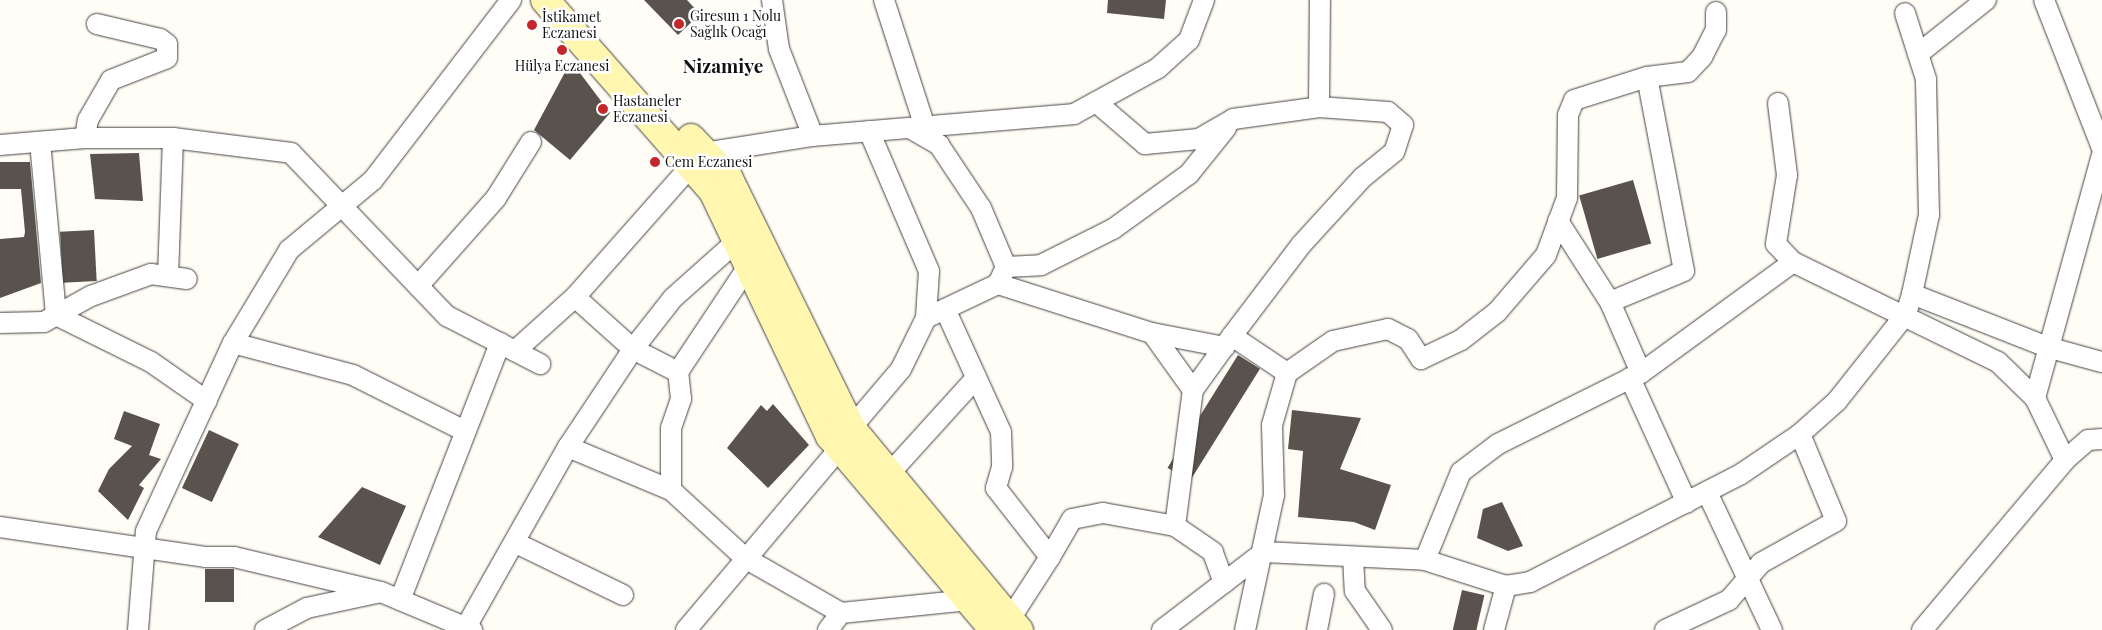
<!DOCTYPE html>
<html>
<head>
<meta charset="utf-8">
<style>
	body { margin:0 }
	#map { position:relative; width:2102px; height:630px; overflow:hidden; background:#fffdf5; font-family:"Playfair Display",serif }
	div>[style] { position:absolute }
	.building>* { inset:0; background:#5a524d; transform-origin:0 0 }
	.roads { filter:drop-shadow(0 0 1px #444) drop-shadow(0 0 1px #444) }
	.street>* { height:20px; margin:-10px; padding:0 10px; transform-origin:10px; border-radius:10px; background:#fff }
	.secondary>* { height:28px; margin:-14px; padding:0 14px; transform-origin:14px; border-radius:14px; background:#fff6b0 }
	.dots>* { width:14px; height:14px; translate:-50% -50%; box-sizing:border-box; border:2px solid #fff; border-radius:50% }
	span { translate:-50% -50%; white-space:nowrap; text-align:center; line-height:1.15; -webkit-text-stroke:5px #fff; paint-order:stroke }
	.poi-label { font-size:14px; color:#111 }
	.left { translate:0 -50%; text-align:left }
	.district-label { font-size:19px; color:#111; font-weight:700 }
</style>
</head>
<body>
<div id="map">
	<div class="building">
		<div style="clip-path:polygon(644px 0,687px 0,700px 14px,678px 35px)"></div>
		<div style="clip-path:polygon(1108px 0,1166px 0,1164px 19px,1107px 13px)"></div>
		<div style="clip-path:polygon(571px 61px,610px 113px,570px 160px,534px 130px)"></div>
		<div style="clip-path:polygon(139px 153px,143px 201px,95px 199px,90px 154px)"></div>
		<div style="clip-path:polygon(0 162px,30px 162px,41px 283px,0 298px,0 239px,24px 237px,25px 232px,21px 189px,0 189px)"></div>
		<div style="left:1633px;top:180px;width:66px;height:56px;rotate:74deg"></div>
		<div style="left:94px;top:230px;width:51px;height:34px;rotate:87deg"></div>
		<div style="left:1238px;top:355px;width:26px;height:133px;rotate:32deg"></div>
		<div style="clip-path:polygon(773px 404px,809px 445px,768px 488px,727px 448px,761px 405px,767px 411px)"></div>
		<div style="clip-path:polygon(1292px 410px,1361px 418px,1340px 469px,1391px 485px,1375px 530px,1354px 522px,1298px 517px,1303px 451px,1288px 449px)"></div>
		<div style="clip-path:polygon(124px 411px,160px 424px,149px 455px,161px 459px,139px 485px,144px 488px,128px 520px,98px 491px,109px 469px,132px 446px,114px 439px)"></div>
		<div style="left:209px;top:430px;width:33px;height:64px;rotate:25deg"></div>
		<div style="clip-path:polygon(362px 487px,406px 506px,380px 565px,318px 537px)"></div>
		<div style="clip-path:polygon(1502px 502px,1523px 546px,1508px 551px,1477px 538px,1483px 509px)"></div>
		<div style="left:205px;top:569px;width:29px;height:33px"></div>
		<div style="left:1462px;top:590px;width:23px;height:41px;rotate:13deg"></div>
	</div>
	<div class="roads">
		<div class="street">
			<div style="left:772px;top:0;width:49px;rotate:81.9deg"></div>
			<div style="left:779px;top:49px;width:93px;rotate:68.7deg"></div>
			<div style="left:884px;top:0;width:133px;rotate:72.1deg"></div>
			<div style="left:925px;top:127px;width:13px;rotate:51deg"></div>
			<div style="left:2044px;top:0;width:159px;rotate:68.6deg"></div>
			<div style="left:1918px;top:54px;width:87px;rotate:-38.5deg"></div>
			<div style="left:1647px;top:77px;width:41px;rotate:-7deg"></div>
			<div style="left:1688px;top:72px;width:21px;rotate:-47deg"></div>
			<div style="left:1702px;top:57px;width:30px;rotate:-63deg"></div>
			<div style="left:1716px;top:30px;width:18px;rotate:-90deg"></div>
			<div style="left:1096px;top:102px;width:65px;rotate:40.6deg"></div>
			<div style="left:1145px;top:144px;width:54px;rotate:-5.3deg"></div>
			<div style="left:1199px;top:139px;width:39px;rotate:-30deg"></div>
			<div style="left:1233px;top:119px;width:87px;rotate:-7.9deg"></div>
			<div style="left:1319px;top:107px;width:69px;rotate:4.1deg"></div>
			<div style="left:1388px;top:112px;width:20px;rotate:41deg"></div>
			<div style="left:1403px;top:125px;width:28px;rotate:108deg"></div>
			<div style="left:1394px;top:152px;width:40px;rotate:141deg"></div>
			<div style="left:1363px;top:177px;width:92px;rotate:132.4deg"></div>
			<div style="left:1301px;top:245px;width:114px;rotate:127.2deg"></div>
			<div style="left:1778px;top:103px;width:73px;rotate:82.9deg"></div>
			<div style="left:1787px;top:175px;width:70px;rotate:99.1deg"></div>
			<div style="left:1776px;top:244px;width:25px;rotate:47deg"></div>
			<div style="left:1319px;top:107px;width:107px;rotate:-89.5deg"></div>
			<div style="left:910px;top:128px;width:34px;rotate:30deg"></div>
			<div style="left:939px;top:145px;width:76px;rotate:56.3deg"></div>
			<div style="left:981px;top:208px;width:64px;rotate:67deg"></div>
			<div style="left:869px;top:131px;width:152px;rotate:66.8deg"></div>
			<div style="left:929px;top:271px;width:47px;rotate:93.7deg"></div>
			<div style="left:926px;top:318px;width:80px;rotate:-25.3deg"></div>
			<div style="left:998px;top:284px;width:162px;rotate:17.7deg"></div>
			<div style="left:1152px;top:333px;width:70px;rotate:54.3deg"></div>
			<div style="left:85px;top:138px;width:18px;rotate:-81deg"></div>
			<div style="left:88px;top:120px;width:46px;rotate:-60.1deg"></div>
			<div style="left:111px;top:80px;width:60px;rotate:-21.4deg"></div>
			<div style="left:167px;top:58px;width:14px;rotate:-90deg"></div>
			<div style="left:167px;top:44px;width:9px;rotate:-144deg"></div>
			<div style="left:160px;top:39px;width:65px;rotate:-166.6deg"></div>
			<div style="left:40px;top:142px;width:174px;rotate:84.7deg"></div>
			<div style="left:56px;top:315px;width:106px;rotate:26.3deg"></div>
			<div style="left:151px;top:362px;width:68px;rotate:34.9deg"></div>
			<div style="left:0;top:145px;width:85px;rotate:-4.7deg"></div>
			<div style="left:85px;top:138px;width:88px"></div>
			<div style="left:173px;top:138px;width:119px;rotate:7.2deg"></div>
			<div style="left:291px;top:153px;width:226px;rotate:46.3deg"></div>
			<div style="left:447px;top:316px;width:105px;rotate:27.3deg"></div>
			<div style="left:704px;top:153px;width:110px;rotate:-8.9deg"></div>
			<div style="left:813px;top:136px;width:262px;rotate:-4.8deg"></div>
			<div style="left:1074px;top:114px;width:96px;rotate:-28.7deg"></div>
			<div style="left:1158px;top:68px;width:42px;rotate:-42.1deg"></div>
			<div style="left:1189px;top:40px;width:43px;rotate:-69.4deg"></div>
			<div style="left:1558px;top:221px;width:96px;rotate:57.3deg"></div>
			<div style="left:1610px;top:302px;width:77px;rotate:66.4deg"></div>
			<div style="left:168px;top:276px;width:138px;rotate:-87.9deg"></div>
			<div style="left:998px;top:284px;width:19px;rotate:-65deg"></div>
			<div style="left:1006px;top:267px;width:35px;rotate:-3deg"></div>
			<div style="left:1041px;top:265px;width:80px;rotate:-26.6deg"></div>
			<div style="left:1113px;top:229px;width:94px;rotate:-35.9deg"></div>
			<div style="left:1189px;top:174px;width:59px;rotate:-51.2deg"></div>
			<div style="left:418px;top:286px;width:118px;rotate:-48.4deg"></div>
			<div style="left:496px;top:198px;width:66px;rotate:-58deg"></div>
			<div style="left:1912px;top:294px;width:145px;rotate:21.4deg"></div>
			<div style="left:2047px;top:347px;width:57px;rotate:15.3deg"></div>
			<div style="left:575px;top:297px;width:78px;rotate:41.9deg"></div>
			<div style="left:633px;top:349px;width:51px;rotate:27.1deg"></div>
			<div style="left:945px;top:309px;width:135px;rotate:65.5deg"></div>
			<div style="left:1001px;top:432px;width:35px;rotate:88deg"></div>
			<div style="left:1002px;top:467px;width:22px;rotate:106deg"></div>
			<div style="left:996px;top:488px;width:88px;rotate:52deg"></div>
			<div style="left:1050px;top:557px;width:74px;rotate:122.8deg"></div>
			<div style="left:0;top:323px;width:44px;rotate:-1.3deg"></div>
			<div style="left:44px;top:322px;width:54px;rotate:-29deg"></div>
			<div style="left:91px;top:296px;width:64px;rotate:-20.1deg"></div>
			<div style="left:151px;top:274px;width:36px;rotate:8deg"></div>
			<div style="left:1152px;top:333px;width:74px;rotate:10.9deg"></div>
			<div style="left:233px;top:343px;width:124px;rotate:14.9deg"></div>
			<div style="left:353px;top:375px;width:125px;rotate:26.6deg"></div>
			<div style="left:515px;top:351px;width:81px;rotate:-42deg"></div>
			<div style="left:575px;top:297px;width:175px;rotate:-48.5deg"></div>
			<div style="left:1287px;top:373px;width:56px;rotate:-34.8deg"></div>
			<div style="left:1333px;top:341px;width:56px;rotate:-12.3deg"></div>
			<div style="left:1388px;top:329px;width:22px;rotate:27deg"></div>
			<div style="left:1408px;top:339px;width:24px;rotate:57deg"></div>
			<div style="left:1421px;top:359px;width:44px;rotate:-25.4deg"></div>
			<div style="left:1461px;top:340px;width:46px;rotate:-37.9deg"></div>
			<div style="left:1497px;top:312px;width:75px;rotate:-49.3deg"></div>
			<div style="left:1546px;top:255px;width:61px;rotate:-69.8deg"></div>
			<div style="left:1567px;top:198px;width:83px;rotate:-89.3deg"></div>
			<div style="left:1568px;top:115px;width:16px;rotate:-68deg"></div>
			<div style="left:1574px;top:100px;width:77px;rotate:-17.5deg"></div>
			<div style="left:1647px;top:77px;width:197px;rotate:79.2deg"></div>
			<div style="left:1684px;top:271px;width:80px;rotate:157.3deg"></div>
			<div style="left:1630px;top:378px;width:137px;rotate:65.5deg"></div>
			<div style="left:2035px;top:398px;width:69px;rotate:64.2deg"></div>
			<div style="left:851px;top:428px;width:77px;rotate:-49.7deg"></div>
			<div style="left:901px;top:369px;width:57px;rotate:-63.9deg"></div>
			<div style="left:568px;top:447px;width:112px;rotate:22.7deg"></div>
			<div style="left:671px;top:490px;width:100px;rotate:42.6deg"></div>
			<div style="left:745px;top:558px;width:111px;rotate:29.8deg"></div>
			<div style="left:841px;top:613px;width:129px;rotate:-5.8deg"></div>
			<div style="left:889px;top:474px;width:130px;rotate:-47.8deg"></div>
			<div style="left:671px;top:490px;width:62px;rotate:-90deg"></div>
			<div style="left:671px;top:428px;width:31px;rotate:-71deg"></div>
			<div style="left:681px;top:399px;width:27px;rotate:-96deg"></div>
			<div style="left:678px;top:372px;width:128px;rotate:-56.4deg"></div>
			<div style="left:1707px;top:492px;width:153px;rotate:64.8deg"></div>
			<div style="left:0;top:527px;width:207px;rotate:8.3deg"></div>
			<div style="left:205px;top:557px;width:29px"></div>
			<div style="left:234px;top:557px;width:151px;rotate:13.4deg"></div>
			<div style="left:381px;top:592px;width:99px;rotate:22.7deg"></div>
			<div style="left:516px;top:543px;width:119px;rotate:25.9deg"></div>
			<div style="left:1050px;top:557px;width:44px;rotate:-59.9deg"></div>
			<div style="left:1072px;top:519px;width:32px;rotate:-11deg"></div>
			<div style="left:1103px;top:513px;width:73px;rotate:10.2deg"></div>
			<div style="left:1353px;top:557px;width:34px;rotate:87deg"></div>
			<div style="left:1355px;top:591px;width:47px;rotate:55.3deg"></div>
			<div style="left:1425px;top:560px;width:95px;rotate:-67.8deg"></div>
			<div style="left:1461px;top:472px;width:46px;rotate:-37.1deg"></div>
			<div style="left:1498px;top:444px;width:160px;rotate:-26.4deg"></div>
			<div style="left:1641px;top:373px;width:188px;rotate:-36.1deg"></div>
			<div style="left:1793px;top:262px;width:228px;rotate:26deg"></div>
			<div style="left:1998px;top:362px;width:52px;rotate:44.2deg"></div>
			<div style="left:2035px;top:398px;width:252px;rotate:-74.6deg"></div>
			<div style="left:1224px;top:583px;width:33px;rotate:-110deg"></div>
			<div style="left:1213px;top:552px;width:46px;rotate:-145.6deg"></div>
			<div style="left:1175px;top:526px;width:137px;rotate:-82.5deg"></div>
			<div style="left:1193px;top:390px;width:67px;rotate:-54.2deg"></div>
			<div style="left:1232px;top:336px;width:66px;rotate:33.9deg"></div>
			<div style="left:1287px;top:373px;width:54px;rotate:106.1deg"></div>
			<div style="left:1272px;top:425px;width:70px;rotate:88.4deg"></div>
			<div style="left:1274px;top:495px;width:138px;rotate:102.1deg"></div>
			<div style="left:400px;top:600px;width:276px;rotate:-68.7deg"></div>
			<div style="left:466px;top:627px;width:207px;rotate:-60.5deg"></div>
			<div style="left:568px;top:447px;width:118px;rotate:-56.4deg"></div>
			<div style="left:633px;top:349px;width:65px;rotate:-51.9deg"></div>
			<div style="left:673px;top:298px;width:86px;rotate:-41.7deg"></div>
			<div style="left:138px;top:630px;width:99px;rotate:-85.4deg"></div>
			<div style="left:146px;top:531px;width:207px;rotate:-65.2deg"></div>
			<div style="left:233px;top:343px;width:109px;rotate:-58.9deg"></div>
			<div style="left:289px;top:250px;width:109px;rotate:-39.8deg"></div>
			<div style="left:373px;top:180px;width:227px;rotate:-52.5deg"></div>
			<div style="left:265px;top:630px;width:47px;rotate:-27.6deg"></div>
			<div style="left:307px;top:608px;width:72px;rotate:-12.1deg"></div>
			<div style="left:686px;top:630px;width:238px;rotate:-49.8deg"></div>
			<div style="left:828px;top:630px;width:21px;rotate:-53deg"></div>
			<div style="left:1162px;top:630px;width:128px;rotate:-37.4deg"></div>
			<div style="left:1264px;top:552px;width:161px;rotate:2.8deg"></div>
			<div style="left:1425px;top:560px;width:85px;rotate:17.8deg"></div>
			<div style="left:1506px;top:586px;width:24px;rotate:-9deg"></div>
			<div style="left:1530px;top:582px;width:237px;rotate:-27.1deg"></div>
			<div style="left:1741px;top:474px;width:71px;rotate:-34.1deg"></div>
			<div style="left:1800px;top:434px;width:50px;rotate:-41.7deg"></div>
			<div style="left:1837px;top:401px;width:111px;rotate:-51.6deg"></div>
			<div style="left:1906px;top:314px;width:21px;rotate:-73deg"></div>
			<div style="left:1912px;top:294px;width:81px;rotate:-77.9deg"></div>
			<div style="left:1929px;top:215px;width:136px;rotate:-91.3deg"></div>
			<div style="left:1926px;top:79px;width:69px;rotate:-107.7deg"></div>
			<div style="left:1317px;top:630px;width:37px;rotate:-79deg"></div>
			<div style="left:1494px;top:630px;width:46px;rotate:-74.7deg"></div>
			<div style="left:1665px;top:630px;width:71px;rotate:-25.1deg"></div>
			<div style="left:1729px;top:600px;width:49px;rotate:-49.1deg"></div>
			<div style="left:1761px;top:563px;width:86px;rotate:-29.2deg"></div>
			<div style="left:1836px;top:521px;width:94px;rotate:-112.5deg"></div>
			<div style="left:1922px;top:630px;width:222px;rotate:-49.9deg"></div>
			<div style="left:2065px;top:460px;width:30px;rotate:-41deg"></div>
			<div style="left:2088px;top:440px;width:14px;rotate:-4deg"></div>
		</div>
		<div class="secondary">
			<div style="left:545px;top:0;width:254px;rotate:48.7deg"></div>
			<div style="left:713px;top:191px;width:272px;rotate:64.5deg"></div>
			<div style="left:830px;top:436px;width:254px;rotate:49.8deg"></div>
			<div style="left:691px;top:138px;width:54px;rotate:46.5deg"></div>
			<div style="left:728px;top:177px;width:280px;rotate:63.9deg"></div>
			<div style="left:851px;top:428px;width:263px;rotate:50.3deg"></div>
		</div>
	</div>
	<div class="dots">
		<div style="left:679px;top:24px;background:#c4262e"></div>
		<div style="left:532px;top:25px;background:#c4262e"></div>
		<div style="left:562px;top:50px;background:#c4262e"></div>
		<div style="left:603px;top:109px;background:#c4262e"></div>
		<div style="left:655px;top:162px;background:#c4262e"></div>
	</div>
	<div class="poi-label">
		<span class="left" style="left:690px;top:24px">Giresun 1 Nolu<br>Sağlık Ocağı</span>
		<span class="left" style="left:542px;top:25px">İstikamet<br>Eczanesi</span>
		<span style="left:562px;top:66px">Hülya Eczanesi</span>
		<span class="left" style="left:613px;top:109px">Hastaneler<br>Eczanesi</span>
		<span class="left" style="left:665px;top:162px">Cem Eczanesi</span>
	</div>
	<div class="district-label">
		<span style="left:723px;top:66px">Nizamiye</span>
	</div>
</div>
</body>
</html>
